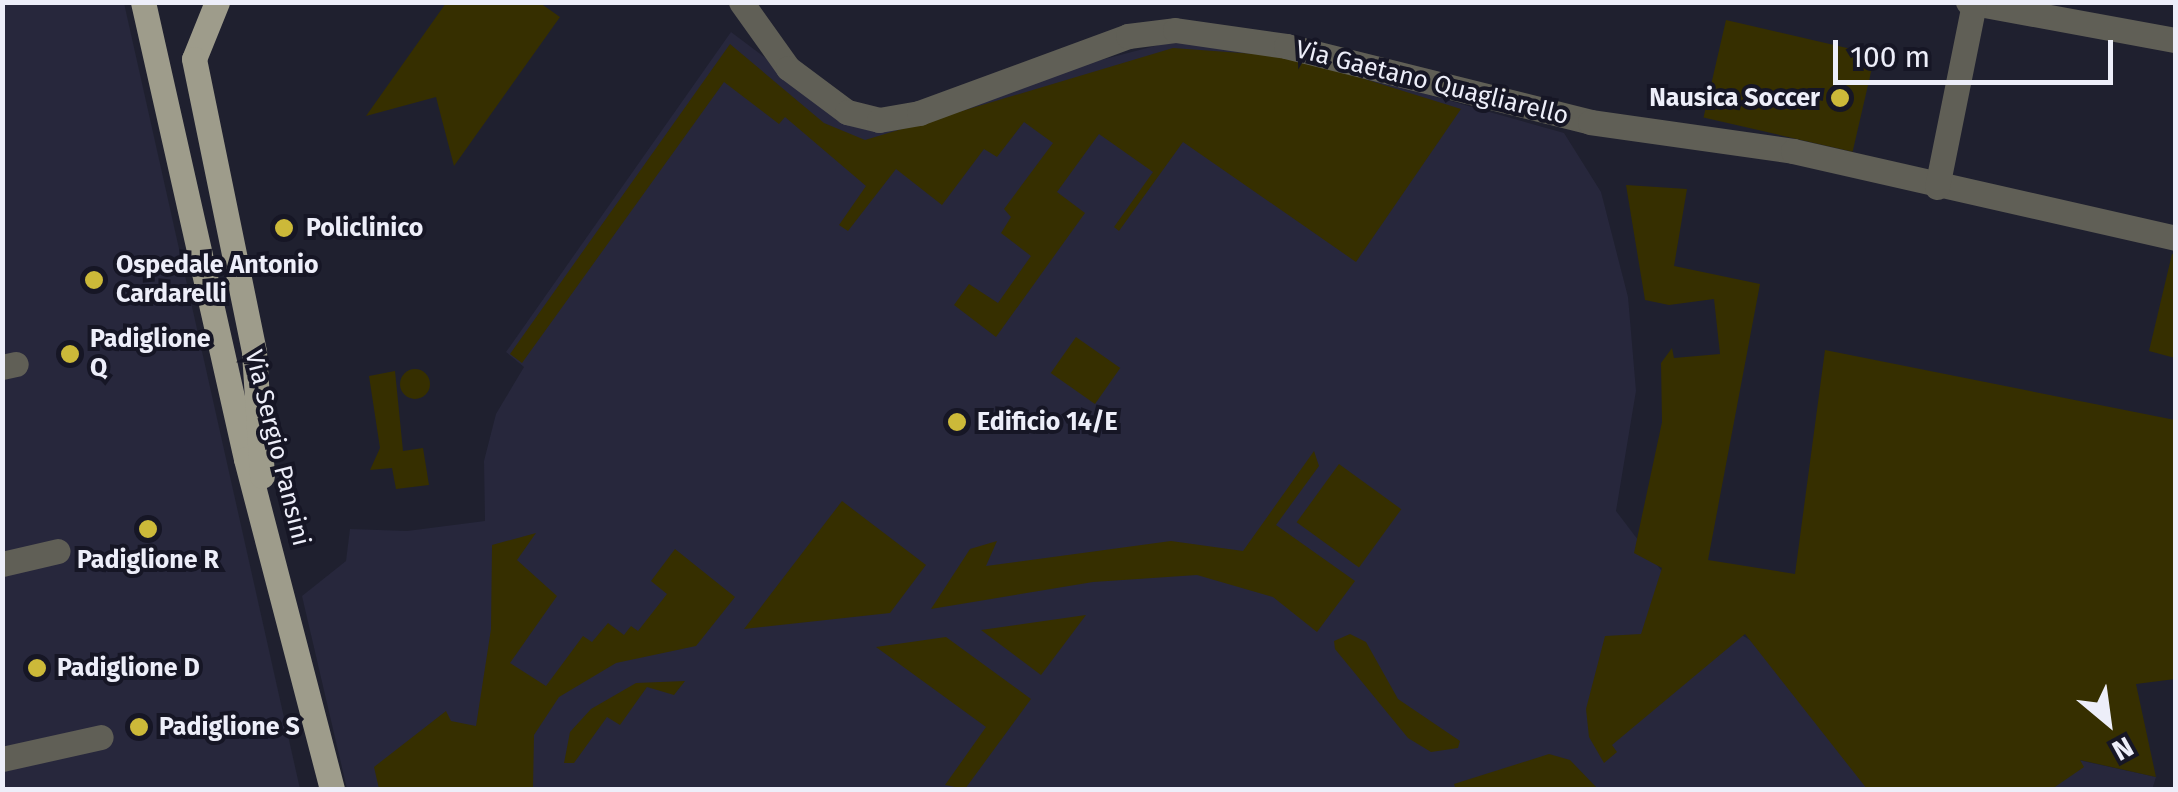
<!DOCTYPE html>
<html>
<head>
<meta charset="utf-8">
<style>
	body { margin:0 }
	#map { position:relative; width:2178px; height:792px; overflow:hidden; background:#1f202f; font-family:"Fira Sans",sans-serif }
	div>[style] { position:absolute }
	.built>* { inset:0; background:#27273c }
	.green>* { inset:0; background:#362f00; transform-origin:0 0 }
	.round { border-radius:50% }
	.minor>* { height:25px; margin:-12.5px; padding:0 12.5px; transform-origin:12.5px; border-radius:12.5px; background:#605f56 }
	.major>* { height:25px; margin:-12.5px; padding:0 12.5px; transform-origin:12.5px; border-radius:12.5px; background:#9e9c8b }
	.dots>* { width:28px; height:28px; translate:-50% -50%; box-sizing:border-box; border:5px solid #161625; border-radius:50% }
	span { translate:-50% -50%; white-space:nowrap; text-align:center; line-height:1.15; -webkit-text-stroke:8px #161625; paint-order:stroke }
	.street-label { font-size:25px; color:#edeef9 }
	.poi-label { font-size:25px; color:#edeef9; font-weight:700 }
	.right { translate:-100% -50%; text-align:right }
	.left { translate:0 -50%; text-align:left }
	.frame { position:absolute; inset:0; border:5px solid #edeef9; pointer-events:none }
	.north { position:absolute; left:2058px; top:672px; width:100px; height:100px; -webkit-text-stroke:8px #161625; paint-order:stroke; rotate:151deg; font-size:28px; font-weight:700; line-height:40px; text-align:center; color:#edeef9 }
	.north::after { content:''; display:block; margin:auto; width:35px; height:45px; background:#edeef9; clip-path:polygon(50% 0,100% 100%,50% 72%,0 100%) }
	.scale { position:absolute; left:1833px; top:40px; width:280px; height:45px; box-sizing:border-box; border:5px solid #edeef9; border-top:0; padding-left:12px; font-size:30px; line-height:35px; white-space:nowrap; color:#edeef9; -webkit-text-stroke:8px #161625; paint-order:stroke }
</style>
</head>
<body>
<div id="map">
	<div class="built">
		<div style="clip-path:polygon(2px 3px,124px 3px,300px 789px,3px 789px)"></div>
		<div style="clip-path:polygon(731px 32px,854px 124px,1178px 40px,1294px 57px,1564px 133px,1601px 192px,1628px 297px,1636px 391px,1616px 511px,1683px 599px,1763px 648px,2078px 760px,2156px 777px,2152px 790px,347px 789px,302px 596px,346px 561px,350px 529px,407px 531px,485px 521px,484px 461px,496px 414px,524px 367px,506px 352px)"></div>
	</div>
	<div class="green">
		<div style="clip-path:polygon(446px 3px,540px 3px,560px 17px,454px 166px,436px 97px,366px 116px)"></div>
		<div style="left:1726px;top:20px;width:153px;height:100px;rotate:13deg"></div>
		<div style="clip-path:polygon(730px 44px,824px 123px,865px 140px,1173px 48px,1294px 57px,1461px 109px,1356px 262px,1183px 142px,1119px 231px,1114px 227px,1153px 172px,1099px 134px,1057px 192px,1085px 213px,996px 337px,954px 305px,969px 284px,998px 303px,1031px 256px,1001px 233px,1011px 217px,1004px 209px,1053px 143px,1024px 122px,997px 157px,984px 149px,942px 205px,896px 169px,848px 231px,839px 225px,866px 186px,785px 117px,779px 124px,724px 82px,522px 363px,510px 354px)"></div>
		<div style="clip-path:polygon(1626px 185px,1687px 189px,1674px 266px,1760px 284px,1708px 560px,1795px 574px,1825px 350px,2175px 420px,2175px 679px,2136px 684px,2156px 777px,2080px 760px,2084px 767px,2052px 789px,1867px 789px,1745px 634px,1612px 745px,1617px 752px,1604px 763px,1589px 737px,1586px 709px,1605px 636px,1641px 634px,1662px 568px,1634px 553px,1662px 422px,1661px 363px,1672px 348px,1674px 358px,1720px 354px,1714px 299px,1669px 305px,1645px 300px)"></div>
		<div style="clip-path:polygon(2172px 254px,2176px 255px,2175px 358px,2149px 351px)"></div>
		<div style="left:1076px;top:337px;width:54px;height:44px;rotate:35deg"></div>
		<div class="round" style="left:400px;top:369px;width:30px;height:30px"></div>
		<div style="clip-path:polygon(395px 371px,403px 451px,423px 448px,429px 485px,396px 489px,392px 468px,370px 470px,380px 448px,369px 376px)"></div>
		<div style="clip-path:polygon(1314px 451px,1319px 466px,1276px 525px,1355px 581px,1317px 632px,1273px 597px,1197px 575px,1093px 582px,931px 609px,970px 549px,997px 541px,986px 566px,1171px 541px,1243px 551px)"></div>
		<div style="left:1339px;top:464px;width:77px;height:72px;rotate:36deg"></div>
		<div style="clip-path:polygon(842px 501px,926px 565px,890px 613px,744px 629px)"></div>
		<div style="clip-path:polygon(536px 533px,517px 560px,557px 596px,510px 663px,546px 686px,583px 636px,592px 642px,608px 623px,624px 635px,631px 626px,638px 631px,667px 594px,651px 581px,675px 549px,735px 597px,696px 646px,616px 663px,559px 697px,534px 735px,533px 789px,379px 789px,374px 767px,446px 711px,451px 721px,476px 726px,491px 629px,492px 545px)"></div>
		<div style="clip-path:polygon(1086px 615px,1041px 675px,981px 630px)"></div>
		<div style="clip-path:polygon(1350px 634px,1366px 642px,1398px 699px,1460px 741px,1458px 748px,1431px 752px,1408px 738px,1335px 649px,1334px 641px)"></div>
		<div style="clip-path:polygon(946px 637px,1031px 699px,965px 789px,945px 785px,986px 727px,876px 647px)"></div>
		<div style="clip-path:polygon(685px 681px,674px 695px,647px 687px,620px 725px,607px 717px,574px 763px,564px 763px,570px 732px,591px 709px,636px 683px)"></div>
		<div style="clip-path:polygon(1549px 754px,1570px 760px,1598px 789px,1456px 790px,1454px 784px)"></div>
	</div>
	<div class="minor">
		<div style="left:741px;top:2px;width:81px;rotate:54.5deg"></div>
		<div style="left:788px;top:68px;width:74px;rotate:36.7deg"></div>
		<div style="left:847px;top:112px;width:33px;rotate:14deg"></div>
		<div style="left:879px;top:120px;width:41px;rotate:-9.9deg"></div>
		<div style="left:919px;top:113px;width:223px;rotate:-20.2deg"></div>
		<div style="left:1128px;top:36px;width:47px;rotate:-7.3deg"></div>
		<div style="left:1175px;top:30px;width:112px;rotate:8.2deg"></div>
		<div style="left:1286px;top:46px;width:313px;rotate:14deg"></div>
		<div style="left:1590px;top:122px;width:205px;rotate:8.1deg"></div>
		<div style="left:1793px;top:151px;width:393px;rotate:12.8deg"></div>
		<div style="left:1968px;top:2px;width:211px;rotate:10.4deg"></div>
		<div style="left:1937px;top:187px;width:187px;rotate:-78.6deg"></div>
		<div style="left:2px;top:367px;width:14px;rotate:-12deg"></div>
		<div style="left:2px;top:564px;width:57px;rotate:-13.1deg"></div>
		<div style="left:2px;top:759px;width:101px;rotate:-12.5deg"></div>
	</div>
	<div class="major">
		<div style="left:143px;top:2px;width:468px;rotate:77.3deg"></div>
		<div style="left:246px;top:459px;width:342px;rotate:75.4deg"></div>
		<div style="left:217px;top:2px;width:61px;rotate:112deg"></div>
		<div style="left:194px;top:59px;width:299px;rotate:78.4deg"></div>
		<div style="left:254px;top:352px;width:124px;rotate:86.3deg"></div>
	</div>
	<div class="dots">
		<div style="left:1840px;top:98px;background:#ccb939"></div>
		<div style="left:284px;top:228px;background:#ccb939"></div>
		<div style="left:94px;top:280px;background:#ccb939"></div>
		<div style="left:70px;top:354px;background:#ccb939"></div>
		<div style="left:957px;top:422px;background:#ccb939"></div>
		<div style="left:148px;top:529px;background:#ccb939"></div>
		<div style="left:37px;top:668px;background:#ccb939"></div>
		<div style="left:139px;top:727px;background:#ccb939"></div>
	</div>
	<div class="street-label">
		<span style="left:1432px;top:83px;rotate:14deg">Via Gaetano Quagliarello</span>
		<span style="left:277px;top:448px;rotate:76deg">Via Sergio Pansini</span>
	</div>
	<div class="poi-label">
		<span class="right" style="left:1820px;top:98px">Nausica Soccer</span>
		<span class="left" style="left:306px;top:228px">Policlinico</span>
		<span class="left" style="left:116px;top:280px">Ospedale Antonio<br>Cardarelli</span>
		<span class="left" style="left:90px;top:354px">Padiglione<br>Q</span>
		<span class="left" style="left:977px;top:422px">Edificio 14/E</span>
		<span style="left:148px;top:560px">Padiglione R</span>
		<span class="left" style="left:57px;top:668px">Padiglione D</span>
		<span class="left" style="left:159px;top:727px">Padiglione S</span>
	</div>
	<div class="frame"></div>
	<div class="north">N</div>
	<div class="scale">100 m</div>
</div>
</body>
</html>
